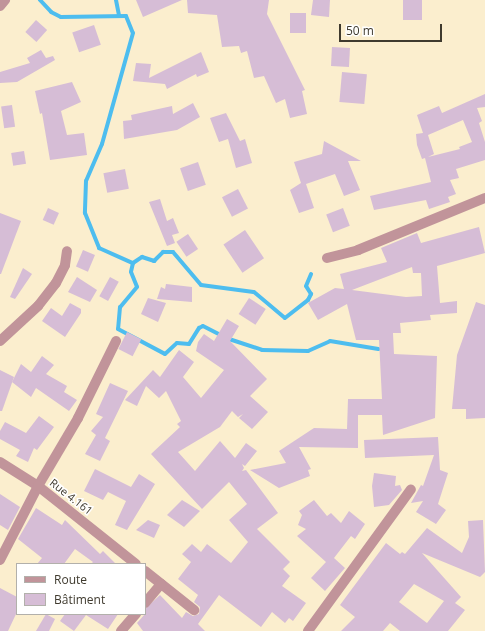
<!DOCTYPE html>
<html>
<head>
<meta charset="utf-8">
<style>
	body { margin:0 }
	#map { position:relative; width:485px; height:631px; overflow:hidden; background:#fbeece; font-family:"Open Sans",sans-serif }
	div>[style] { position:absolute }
	.stream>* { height:4px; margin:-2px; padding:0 2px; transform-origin:2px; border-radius:2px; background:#4dbdef }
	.building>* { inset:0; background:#d6bdd6; transform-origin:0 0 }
	.minor>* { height:10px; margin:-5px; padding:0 5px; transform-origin:5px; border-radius:5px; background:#c1949a }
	span { translate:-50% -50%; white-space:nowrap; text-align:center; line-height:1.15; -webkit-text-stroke:3px #fff; paint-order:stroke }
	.street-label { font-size:11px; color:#3f3a2e }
	.legend { position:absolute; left:16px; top:563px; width:130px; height:52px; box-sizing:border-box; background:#fff; border:1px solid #b2b0ab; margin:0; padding:5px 7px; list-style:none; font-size:12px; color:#3f3a2e }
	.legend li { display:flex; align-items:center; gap:8px; height:20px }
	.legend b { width:20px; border:1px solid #b2b0ab }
	.scale { position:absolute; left:339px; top:24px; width:103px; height:18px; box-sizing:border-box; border:2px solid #3f3a2e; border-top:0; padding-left:5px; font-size:12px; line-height:14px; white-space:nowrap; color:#3f3a2e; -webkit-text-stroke:3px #fff; paint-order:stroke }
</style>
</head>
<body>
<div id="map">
	<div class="stream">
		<div style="left:40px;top:0;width:16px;rotate:47deg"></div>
		<div style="left:51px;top:12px;width:11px;rotate:27deg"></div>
		<div style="left:61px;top:17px;width:65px;rotate:-0.9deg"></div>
		<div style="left:126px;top:16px;width:18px;rotate:68deg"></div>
		<div style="left:133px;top:33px;width:115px;rotate:105.6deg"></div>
		<div style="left:102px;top:144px;width:40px;rotate:113.4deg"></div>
		<div style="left:86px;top:181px;width:32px;rotate:92deg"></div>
		<div style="left:85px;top:213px;width:38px;rotate:68deg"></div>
		<div style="left:99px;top:248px;width:37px;rotate:24deg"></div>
		<div style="left:133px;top:263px;width:11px;rotate:-34deg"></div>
		<div style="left:142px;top:257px;width:13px;rotate:18deg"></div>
		<div style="left:154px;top:261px;width:13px;rotate:-45deg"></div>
		<div style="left:163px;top:252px;width:10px"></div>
		<div style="left:173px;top:252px;width:43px;rotate:49.7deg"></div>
		<div style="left:201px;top:285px;width:53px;rotate:7.5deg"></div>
		<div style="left:254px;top:292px;width:40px;rotate:40deg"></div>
		<div style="left:285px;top:318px;width:29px;rotate:-38deg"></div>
		<div style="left:308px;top:300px;width:7px;rotate:-63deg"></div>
		<div style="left:311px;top:294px;width:9px;rotate:-122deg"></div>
		<div style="left:306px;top:286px;width:13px;rotate:-67deg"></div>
		<div style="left:116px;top:0;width:16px;rotate:79deg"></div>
		<div style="left:133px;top:263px;width:9px;rotate:103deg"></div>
		<div style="left:131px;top:272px;width:16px;rotate:68deg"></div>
		<div style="left:137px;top:287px;width:26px;rotate:130deg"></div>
		<div style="left:120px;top:307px;width:22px;rotate:95deg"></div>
		<div style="left:118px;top:329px;width:53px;rotate:28deg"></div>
		<div style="left:165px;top:354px;width:16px;rotate:-43deg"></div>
		<div style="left:177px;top:343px;width:12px;rotate:5deg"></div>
		<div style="left:189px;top:344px;width:19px;rotate:-58deg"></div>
		<div style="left:199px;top:328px;width:4px;rotate:-27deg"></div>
		<div style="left:203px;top:326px;width:29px;rotate:27deg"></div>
		<div style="left:229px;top:339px;width:35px;rotate:18deg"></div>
		<div style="left:262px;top:350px;width:46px;rotate:1.2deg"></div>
		<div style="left:308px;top:351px;width:24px;rotate:-24deg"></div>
		<div style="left:330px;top:341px;width:49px;rotate:9.5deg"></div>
	</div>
	<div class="building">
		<div style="clip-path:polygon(136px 0,182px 0,143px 17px)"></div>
		<div style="clip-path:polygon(187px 0,269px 0,267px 14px,305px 90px,302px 91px,307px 114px,290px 118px,285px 99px,276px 103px,264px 76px,254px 78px,247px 51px,241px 53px,239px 46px,222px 47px,217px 15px,188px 13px)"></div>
		<div style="clip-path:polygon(313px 0,330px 0,329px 17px,311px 15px)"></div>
		<div style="left:403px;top:0;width:19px;height:20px"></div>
		<div style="left:290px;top:13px;width:16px;height:20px"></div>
		<div style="left:36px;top:20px;width:15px;height:16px;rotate:42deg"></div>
		<div style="left:94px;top:25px;width:21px;height:23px;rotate:71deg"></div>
		<div style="left:332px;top:47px;width:18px;height:19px;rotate:3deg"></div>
		<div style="clip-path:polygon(41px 50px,46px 58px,53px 56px,55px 60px,17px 82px,0 83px,0 72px,30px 63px,27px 58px)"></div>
		<div style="clip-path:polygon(201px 52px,209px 72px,197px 77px,196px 74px,167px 89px,165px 84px,133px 81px,136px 63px,151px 64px,149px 78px)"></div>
		<div style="left:342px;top:72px;width:25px;height:30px;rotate:5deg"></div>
		<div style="clip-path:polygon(72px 82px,81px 102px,61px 111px,67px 135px,84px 133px,87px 155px,50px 160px,42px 113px,40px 114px,35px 91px)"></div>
		<div style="clip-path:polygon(evenodd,485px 94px,485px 107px,477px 108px,482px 121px,479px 123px,485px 142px,485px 160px,456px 169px,459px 178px,450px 180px,456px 194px,448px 197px,450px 202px,429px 209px,426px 200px,374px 210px,370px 196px,431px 182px,425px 158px,422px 159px,417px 145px,416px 134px,423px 133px,417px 115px,439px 106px,442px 113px,485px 94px,463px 120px,472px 142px,459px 147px,460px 149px,428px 157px,434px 154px,428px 135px,463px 120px)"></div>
		<div style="clip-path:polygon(193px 103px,200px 117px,177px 130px,124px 139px,123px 121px,132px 120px,131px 115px,172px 106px,173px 114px)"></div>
		<div style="left:12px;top:105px;width:22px;height:11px;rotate:82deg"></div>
		<div style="clip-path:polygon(226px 113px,240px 141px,245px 139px,252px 163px,236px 168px,228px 139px,219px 142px,210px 118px)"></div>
		<div style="clip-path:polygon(324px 141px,361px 161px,348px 161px,360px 190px,344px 196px,335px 174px,306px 184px,314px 208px,299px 213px,290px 190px,301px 183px,294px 162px,322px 154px)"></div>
		<div style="left:24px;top:151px;width:13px;height:13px;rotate:81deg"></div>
		<div style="left:198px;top:162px;width:24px;height:19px;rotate:71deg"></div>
		<div style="left:125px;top:169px;width:20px;height:22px;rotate:79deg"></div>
		<div style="left:238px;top:189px;width:22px;height:18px;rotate:63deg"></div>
		<div style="clip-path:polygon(160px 199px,167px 221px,173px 218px,179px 233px,172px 235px,175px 243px,167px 246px,149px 202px)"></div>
		<div style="left:48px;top:208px;width:12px;height:13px;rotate:24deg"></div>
		<div style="left:343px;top:208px;width:19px;height:18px;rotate:69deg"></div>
		<div style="clip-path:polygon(0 213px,21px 221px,1px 274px,0 274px)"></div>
		<div style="clip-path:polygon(evenodd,479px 227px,485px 253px,437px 266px,440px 303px,457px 301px,457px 313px,430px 315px,431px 320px,400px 323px,401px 333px,393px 333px,394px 354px,437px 356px,435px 418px,383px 435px,382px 415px,358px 415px,358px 448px,299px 447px,311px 469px,308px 470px,310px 476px,279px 488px,250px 470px,286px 463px,279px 451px,314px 428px,347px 429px,348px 399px,382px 399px,379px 340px,356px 340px,347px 304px,318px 320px,308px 303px,335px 288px,344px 289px,340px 274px,387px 262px,381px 248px,417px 233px,421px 243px,479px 227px,412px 267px,413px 273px,421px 273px,422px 296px,406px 297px,352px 290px,412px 267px)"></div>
		<div style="left:245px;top:230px;width:34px;height:26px;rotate:56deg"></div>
		<div style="left:188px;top:234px;width:18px;height:14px;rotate:56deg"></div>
		<div style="left:83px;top:250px;width:13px;height:18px;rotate:23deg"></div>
		<div style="clip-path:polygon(23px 268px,32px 274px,15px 299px,10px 297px)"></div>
		<div style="clip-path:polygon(77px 277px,97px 290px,90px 302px,68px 292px)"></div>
		<div style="left:110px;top:277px;width:10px;height:22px;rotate:29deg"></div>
		<div style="clip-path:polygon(166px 284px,192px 287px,192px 302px,157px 299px,161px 287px,165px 289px)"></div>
		<div style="clip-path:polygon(148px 298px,166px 303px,158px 322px,141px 314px)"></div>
		<div style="left:249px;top:298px;width:20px;height:19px;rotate:33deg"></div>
		<div style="clip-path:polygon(476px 302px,485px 305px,485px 418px,466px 419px,466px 409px,452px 409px,457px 355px)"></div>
		<div style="clip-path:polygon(70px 303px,81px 309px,81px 313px,65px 337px,42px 321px,51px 308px,62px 316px)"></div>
		<div style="clip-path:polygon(227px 319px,239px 326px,230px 341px,267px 379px,250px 396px,268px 412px,252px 429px,239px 418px,243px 414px,238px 417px,232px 411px,220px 427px,178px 452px,195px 471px,220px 441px,235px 458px,246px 443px,257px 451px,245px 466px,242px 464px,244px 468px,242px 471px,246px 470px,278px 513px,257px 529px,290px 562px,283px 569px,290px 576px,282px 586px,306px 603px,293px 621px,289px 618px,285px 623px,272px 612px,261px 627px,219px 595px,198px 624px,205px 631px,143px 631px,137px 623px,145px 614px,145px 609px,160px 595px,182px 618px,186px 612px,193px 616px,199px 614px,200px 607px,194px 602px,198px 595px,178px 579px,191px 562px,182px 554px,192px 544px,201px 552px,207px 544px,231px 563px,248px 542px,229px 520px,247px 504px,229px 482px,202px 509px,151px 454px,180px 427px,177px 424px,181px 421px,166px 391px,159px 398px,146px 386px,137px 406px,125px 400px,153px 370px,160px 377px,179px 350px,194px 362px,183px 377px,201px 398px,224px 370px,196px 351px,198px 342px,204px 334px,214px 341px)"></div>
		<div style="left:127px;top:332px;width:16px;height:19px;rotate:27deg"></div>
		<div style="clip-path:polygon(42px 356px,54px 365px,46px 374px,67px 386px,64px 392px,77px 400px,69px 411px,36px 388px,31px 397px,12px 382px,21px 364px,31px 372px)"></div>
		<div style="clip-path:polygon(0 370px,14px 377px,2px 411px,0 411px)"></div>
		<div style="clip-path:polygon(110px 383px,128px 391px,105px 438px,110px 441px,100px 461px,85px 454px,96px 435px,91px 431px,103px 417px,96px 414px)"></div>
		<div style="clip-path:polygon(39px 416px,54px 427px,37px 450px,34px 448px,28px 462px,16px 456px,20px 450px,0 439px,0 431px,5px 422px,26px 433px)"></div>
		<div style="clip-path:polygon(438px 437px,440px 470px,448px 473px,438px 504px,446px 510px,436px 524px,416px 512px,423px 501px,411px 503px,421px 485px,423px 486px,434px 455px,365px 458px,364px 440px)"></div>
		<div style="clip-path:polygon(95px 469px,131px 487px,139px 474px,155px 484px,127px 530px,115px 525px,126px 501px,108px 492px,103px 500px,84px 491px)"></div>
		<div style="clip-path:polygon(374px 473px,396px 476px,395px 486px,400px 485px,402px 490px,389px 505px,374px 507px,372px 486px)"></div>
		<div style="clip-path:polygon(0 494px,20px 507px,8px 530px,0 525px)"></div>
		<div style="clip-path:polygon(182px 500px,200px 511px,184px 527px,167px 515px)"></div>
		<div style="clip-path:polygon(314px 500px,327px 516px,331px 513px,341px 523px,349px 511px,365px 524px,355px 539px,351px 536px,334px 558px,345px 568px,325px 591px,311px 578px,326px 562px,297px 536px,306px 529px,298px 525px,302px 515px,299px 511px)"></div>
		<div style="clip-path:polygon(36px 508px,62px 525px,65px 520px,100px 554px,103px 551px,116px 564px,91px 564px,93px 562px,75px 549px,64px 564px,37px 564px,42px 558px,18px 539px)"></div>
		<div style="clip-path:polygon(148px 520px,160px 525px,154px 538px,136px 530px)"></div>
		<div style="clip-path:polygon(evenodd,483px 520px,485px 572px,480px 577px,422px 553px,461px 597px,455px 603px,465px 610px,448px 631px,400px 631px,390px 623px,383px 631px,341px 631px,355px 617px,340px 605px,386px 543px,400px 554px,402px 552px,405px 554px,427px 528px,462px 553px,469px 537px,468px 521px,483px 520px,414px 584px,444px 601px,427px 623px,399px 602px,414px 584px)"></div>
		<div style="clip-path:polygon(0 588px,17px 597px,17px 612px,8px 631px,0 631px)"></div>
		<div style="clip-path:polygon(46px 614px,55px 619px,49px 631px,36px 631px)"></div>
		<div style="clip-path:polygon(65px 614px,118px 614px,108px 629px,86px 615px,74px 631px,60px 621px)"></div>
	</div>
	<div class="minor">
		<div style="left:0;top:6px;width:8px;rotate:-50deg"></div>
		<div style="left:327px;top:258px;width:32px;rotate:-14deg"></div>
		<div style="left:358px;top:250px;width:137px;rotate:-22.3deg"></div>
		<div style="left:0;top:341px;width:52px;rotate:-42.6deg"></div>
		<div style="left:38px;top:306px;width:29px;rotate:-52deg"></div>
		<div style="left:56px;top:283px;width:20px;rotate:-63deg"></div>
		<div style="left:65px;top:265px;width:14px;rotate:-82deg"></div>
		<div style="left:0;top:462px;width:45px;rotate:32.3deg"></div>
		<div style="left:38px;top:486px;width:125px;rotate:38.5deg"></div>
		<div style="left:0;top:560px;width:83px;rotate:-62.8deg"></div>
		<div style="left:38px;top:486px;width:79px;rotate:-59.5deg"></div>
		<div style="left:78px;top:418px;width:86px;rotate:-63.7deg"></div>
		<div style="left:145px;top:571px;width:63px;rotate:38.5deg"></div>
		<div style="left:145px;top:603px;width:25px;rotate:-50deg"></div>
		<div style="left:121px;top:631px;width:23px;rotate:-49deg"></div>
		<div style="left:308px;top:631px;width:175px;rotate:-54deg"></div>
	</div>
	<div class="street-label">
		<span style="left:71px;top:497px;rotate:38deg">Rue 4.161</span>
	</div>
	<ul class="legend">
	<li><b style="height:5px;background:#c1949a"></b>Route</li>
	<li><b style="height:11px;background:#d6bdd6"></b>Bâtiment</li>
	</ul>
	<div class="scale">50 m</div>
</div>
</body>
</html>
